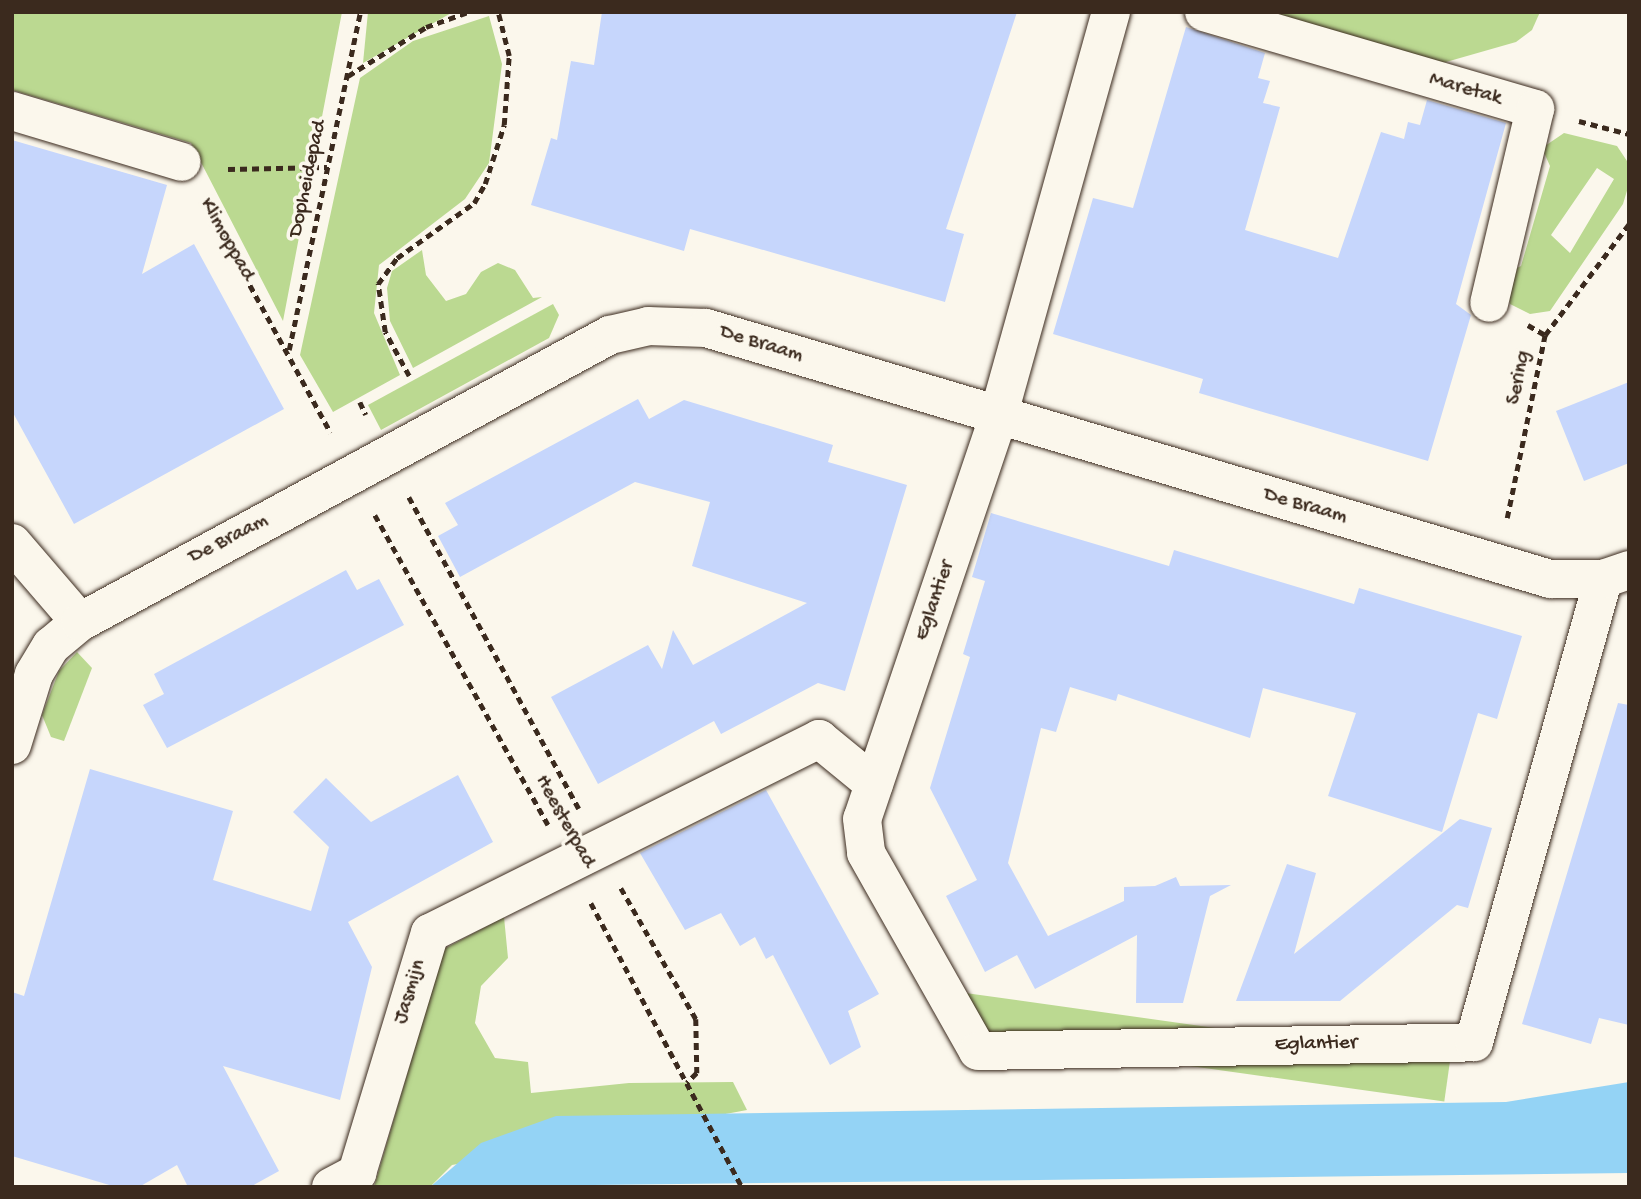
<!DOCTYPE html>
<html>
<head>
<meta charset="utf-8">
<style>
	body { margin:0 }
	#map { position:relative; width:1641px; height:1199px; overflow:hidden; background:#fbf7ec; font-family:"Gochi Hand",sans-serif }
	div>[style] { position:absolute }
	.green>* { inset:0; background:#bbd991; transform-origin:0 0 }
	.water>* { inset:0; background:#94d3f5 }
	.building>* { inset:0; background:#c6d6fc }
	.path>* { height:4.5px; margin-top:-2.25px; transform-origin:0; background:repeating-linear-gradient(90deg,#3b2a1e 0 7px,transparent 0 12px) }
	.roads { filter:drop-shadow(0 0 2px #3b2a1e) drop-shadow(0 0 2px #3b2a1e) }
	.minor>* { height:38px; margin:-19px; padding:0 19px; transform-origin:19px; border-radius:19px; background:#fbf7ec }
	span { translate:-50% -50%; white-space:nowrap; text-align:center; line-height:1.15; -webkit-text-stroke:7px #fbf7ec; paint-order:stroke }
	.street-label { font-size:21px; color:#3b2a1e }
	.frame { position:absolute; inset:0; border:14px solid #3b2a1e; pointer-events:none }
</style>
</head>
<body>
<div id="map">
	<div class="green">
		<div style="clip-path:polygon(12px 12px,342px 12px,283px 321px,191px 143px,12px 90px)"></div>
		<div style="clip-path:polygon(368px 12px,453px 12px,363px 63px)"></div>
		<div style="clip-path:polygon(1252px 12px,1540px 12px,1532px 30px,1516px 42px,1432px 66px)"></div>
		<div style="clip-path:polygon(489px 16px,502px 64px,489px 163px,465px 199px,379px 265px,374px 313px,400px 375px,333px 412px,300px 355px,360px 78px,413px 41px)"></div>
		<div style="clip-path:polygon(evenodd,1564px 133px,1617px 146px,1629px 164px,1629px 184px,1623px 204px,1550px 311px,1530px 314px,1510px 304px,1506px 273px,1521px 266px,1550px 166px,1542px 148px,1564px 133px,1597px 168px,1614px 179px,1570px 253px,1551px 235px,1597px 168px)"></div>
		<div style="clip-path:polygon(422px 250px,426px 275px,446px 301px,466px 294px,481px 272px,498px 263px,515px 270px,533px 298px,542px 297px,413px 368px,390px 321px,387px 288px,392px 271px)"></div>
		<div style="clip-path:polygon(553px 304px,559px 315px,549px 338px,381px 430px,368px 405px)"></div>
		<div style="clip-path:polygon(77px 652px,92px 668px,64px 741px,51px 737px,42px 715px,59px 671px)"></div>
		<div style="clip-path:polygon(504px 917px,508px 958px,481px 986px,475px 1023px,495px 1058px,528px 1062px,531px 1093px,629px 1083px,733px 1082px,747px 1110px,452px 1165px,430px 1187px,374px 1187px,444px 949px)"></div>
		<div style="left:1450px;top:1061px;width:41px;height:502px;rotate:98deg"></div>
	</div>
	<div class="water">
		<div style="clip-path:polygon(1629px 1082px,1629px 1173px,430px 1187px,481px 1143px,556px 1116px,1506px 1102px)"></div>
	</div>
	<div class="building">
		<div style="clip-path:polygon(602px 12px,1017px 12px,946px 229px,964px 234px,945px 302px,690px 229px,684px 251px,531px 205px,551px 138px,557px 140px,571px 61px,594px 65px)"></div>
		<div style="clip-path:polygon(1186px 27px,1265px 53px,1258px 78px,1270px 81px,1263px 103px,1280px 107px,1245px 230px,1338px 258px,1381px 132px,1404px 139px,1408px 122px,1420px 125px,1427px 100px,1506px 123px,1456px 304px,1471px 315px,1428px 461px,1199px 393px,1203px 379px,1053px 334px,1093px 198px,1133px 208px)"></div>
		<div style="clip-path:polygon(12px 140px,167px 185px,142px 274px,194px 244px,284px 409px,74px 524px,12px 411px)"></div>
		<div style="clip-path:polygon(1629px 382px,1629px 463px,1584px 481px,1556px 411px)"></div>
		<div style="clip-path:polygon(638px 399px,649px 419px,684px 400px,833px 445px,828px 462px,907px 485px,845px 691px,818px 683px,721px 734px,714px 721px,598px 784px,551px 697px,648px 645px,662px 669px,673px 630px,693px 665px,807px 603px,692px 566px,710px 502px,635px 482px,460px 577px,438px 536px,458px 525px,445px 503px)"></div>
		<div style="clip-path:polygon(991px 513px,1169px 566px,1174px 550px,1354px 604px,1359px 588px,1522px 636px,1497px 719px,1478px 713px,1442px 832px,1328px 796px,1356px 713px,1263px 688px,1250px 738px,1118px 694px,1116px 701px,1070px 687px,1056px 732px,1041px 728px,1008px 863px,1048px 936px,1124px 901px,1124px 887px,1155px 886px,1176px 877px,1180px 886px,1231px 885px,1210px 896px,1183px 1003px,1136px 1003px,1137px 935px,1035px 989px,1017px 955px,985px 972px,946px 896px,977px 880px,930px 788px,970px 657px,963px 654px,985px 581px,972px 577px)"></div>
		<div style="clip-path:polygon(346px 570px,357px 590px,379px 579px,404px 625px,167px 748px,143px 705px,164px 694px,154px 674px)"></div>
		<div style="clip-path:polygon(1618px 703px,1629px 705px,1629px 1025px,1599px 1018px,1591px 1044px,1522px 1024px)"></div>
		<div style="clip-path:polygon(90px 769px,233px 811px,213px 880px,311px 911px,329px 847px,293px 812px,326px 778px,371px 822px,458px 775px,493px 842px,348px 922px,372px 967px,340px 1100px,223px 1066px,279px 1171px,250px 1187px,188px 1187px,177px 1165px,139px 1187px,116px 1187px,12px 1156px,12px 992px,24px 996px)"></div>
		<div style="clip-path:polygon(766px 790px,879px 994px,848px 1011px,861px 1047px,830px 1065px,773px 955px,766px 959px,755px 937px,740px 946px,721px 913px,685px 930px,640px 853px)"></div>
		<div style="clip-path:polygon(1460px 819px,1492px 828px,1468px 908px,1457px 905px,1340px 1001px,1236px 1001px,1287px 864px,1316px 873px,1294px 954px)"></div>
	</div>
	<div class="path">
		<div style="left:348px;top:76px;width:92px;rotate:-32.1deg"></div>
		<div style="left:426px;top:27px;width:45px;rotate:-19.7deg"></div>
		<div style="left:1579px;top:121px;width:52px;rotate:14.6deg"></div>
		<div style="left:228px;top:169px;width:99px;rotate:-1.2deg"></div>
		<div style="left:204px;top:201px;width:264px;rotate:61.3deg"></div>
		<div style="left:1528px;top:325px;width:20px;rotate:30deg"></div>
		<div style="left:289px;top:350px;width:345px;rotate:-78.1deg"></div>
		<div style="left:409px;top:376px;width:50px;rotate:-118.6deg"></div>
		<div style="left:385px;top:332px;width:49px;rotate:-98.3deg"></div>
		<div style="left:378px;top:284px;width:32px;rotate:-54deg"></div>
		<div style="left:397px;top:258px;width:95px;rotate:-35.5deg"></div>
		<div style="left:474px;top:203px;width:22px;rotate:-60deg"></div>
		<div style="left:485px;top:184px;width:62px;rotate:-72.1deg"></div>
		<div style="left:504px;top:125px;width:69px;rotate:-85.9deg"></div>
		<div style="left:509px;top:56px;width:45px;rotate:-104deg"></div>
		<div style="left:360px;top:402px;width:14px;rotate:65deg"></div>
		<div style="left:409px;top:497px;width:355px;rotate:61.4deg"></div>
		<div style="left:375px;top:515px;width:355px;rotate:60.8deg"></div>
		<div style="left:1507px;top:518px;width:187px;rotate:-78.3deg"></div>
		<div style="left:1545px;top:335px;width:139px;rotate:-52.9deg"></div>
		<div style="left:621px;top:888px;width:151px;rotate:60.2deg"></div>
		<div style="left:696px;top:1019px;width:54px;rotate:88.9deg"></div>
		<div style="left:697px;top:1073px;width:14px;rotate:135deg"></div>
		<div style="left:591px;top:903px;width:322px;rotate:62deg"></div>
	</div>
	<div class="roads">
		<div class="minor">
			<div style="left:1111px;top:12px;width:421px;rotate:105.6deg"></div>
			<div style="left:998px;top:418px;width:423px;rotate:108.7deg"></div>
			<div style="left:862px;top:819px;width:34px;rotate:83deg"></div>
			<div style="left:866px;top:853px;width:227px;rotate:60.5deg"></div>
			<div style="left:978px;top:1051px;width:496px;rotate:-1deg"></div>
			<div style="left:1474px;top:1042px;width:481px;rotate:-74.4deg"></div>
			<div style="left:1204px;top:12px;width:345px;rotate:16.3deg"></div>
			<div style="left:1535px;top:109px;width:199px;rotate:103.3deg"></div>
			<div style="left:12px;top:111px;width:177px;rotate:16.7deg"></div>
			<div style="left:12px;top:543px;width:104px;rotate:49.3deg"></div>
			<div style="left:12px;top:745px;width:74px;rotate:-72.8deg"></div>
			<div style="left:34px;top:674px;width:33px;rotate:-59deg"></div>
			<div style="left:51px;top:646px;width:38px;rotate:-40deg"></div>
			<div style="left:80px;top:622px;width:603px;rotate:-28.44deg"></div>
			<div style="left:610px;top:335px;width:39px;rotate:-13deg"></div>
			<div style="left:648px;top:326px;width:58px;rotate:2deg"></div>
			<div style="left:706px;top:328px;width:881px;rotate:16.56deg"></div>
			<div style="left:1550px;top:579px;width:53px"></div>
			<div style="left:1603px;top:579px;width:28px;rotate:-19deg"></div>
			<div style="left:331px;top:1187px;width:30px;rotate:-28deg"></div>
			<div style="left:357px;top:1173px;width:251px;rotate:-73.1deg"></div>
			<div style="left:430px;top:933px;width:435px;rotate:-26.5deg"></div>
			<div style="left:819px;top:739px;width:71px;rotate:39.3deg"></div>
		</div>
	</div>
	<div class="street-label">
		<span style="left:1465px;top:90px;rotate:16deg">Maretak</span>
		<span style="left:309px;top:179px;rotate:-78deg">Dopheidepad</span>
		<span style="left:226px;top:240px;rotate:61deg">Klimoppad</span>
		<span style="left:761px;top:345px;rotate:17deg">De Braam</span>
		<span style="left:1520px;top:378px;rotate:-78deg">Sering</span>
		<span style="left:1305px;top:507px;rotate:16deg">De Braam</span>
		<span style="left:229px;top:540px;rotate:-27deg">De Braam</span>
		<span style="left:936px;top:601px;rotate:-71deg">Eglantier</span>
		<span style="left:564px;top:822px;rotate:61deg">Heesterpad</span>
		<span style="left:411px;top:992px;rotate:-73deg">Jasmijn</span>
		<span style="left:1316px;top:1045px;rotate:-1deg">Eglantier</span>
	</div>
	<div class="frame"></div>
</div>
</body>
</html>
